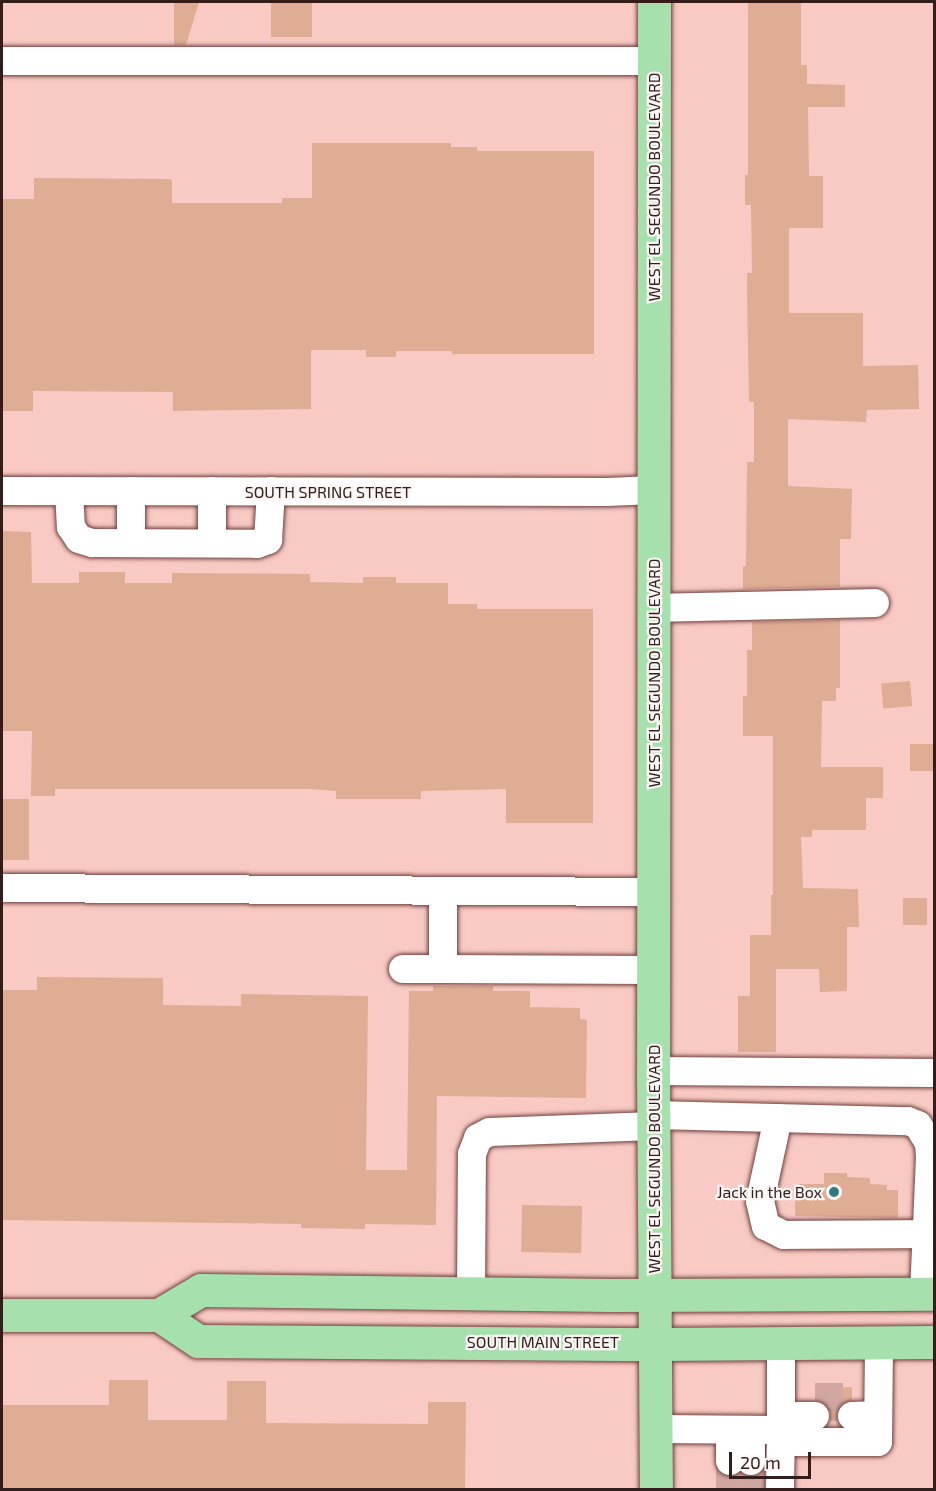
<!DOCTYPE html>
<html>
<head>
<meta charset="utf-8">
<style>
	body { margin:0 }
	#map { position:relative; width:936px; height:1491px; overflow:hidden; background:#f9c9c4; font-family:"Exo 2",sans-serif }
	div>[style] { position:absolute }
	.building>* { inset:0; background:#dfac94; transform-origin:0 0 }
	.minor-tunnel>* { height:28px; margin-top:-14px; transform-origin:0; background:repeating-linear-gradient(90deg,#d1a7a2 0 28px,transparent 0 42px) }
	.roads { filter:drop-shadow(0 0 2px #70403b) drop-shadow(0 0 2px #70403b) }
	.minor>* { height:28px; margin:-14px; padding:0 14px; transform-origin:14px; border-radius:14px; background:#fff }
	.major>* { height:33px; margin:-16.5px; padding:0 16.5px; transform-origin:16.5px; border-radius:16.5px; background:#a6e0ac }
	.dots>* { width:16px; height:16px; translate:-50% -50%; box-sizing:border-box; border:3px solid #fcf6f5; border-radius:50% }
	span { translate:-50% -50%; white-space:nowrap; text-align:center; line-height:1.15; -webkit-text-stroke:4.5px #fcf6f5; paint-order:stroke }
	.street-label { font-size:16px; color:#321d1a }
	.poi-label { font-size:16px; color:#321d1a }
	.right { translate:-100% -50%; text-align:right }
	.frame { position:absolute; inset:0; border:3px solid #321d1a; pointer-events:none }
	.scale { position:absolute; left:729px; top:1452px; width:82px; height:27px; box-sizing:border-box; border:3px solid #321d1a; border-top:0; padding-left:8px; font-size:18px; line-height:21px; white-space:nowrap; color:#321d1a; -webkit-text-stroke:4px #fcf6f5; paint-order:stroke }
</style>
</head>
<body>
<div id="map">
	<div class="building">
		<div style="clip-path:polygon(174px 2px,199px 2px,186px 45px,174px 45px)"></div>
		<div style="left:271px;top:2px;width:41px;height:35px"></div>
		<div style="clip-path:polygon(748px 2px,801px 3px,801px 65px,807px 65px,807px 84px,845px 85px,845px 107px,808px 107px,809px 176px,823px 176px,823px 228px,789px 228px,789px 313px,863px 313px,863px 366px,918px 365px,919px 409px,867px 410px,866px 422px,788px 419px,788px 486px,852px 489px,851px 539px,840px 539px,840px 587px,743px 589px,743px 566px,746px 566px,747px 462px,754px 462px,754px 402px,749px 402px,747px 294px,747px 273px,752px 273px,751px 205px,745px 205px,745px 175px,748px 175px)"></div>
		<div style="clip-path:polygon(312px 143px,451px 143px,451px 147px,477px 147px,477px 151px,594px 151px,594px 354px,452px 354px,452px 351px,396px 351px,396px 357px,366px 357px,366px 350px,311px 350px,311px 409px,173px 411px,173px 392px,33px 391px,33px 411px,2px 411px,2px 199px,34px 199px,34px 178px,170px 179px,172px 181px,172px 203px,282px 203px,282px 198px,312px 198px)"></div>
		<div style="clip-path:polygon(2px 531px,31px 532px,32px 583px,79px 583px,79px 572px,125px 572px,125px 583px,172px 583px,172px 573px,310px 574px,310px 582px,363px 583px,363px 577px,396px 577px,396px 583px,448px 583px,448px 604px,477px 604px,477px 609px,593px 609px,593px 823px,506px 823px,506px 789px,421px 791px,421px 799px,336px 799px,336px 791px,310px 789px,55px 789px,55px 796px,31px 796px,32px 731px,2px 731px)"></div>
		<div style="clip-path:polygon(840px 620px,840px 688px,836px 688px,836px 701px,822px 701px,821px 767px,883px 767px,883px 798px,866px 798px,866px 830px,812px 830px,812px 837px,801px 837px,803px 888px,858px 889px,859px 927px,847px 927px,847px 991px,820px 992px,819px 969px,776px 969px,776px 1052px,738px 1052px,738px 996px,750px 996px,750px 935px,771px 935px,771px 895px,773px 895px,773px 736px,743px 736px,743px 696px,747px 696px,747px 650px,752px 650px,752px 622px)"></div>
		<div style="left:910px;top:681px;width:25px;height:29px;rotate:85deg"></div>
		<div style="left:910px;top:744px;width:24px;height:27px"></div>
		<div style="left:2px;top:799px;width:27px;height:61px"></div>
		<div style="left:903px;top:898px;width:24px;height:27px"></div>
		<div style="clip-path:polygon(37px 977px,163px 978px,163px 1005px,241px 1006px,241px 994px,368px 996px,366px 1170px,407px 1170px,409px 991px,433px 991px,433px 986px,493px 986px,493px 991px,530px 991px,530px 1007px,580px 1008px,580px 1019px,587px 1020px,586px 1098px,437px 1096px,436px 1225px,365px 1224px,365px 1229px,301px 1228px,301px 1224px,2px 1220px,2px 990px,37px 990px)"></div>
		<div style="clip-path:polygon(824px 1173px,847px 1173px,847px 1177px,870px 1178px,870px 1184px,887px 1185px,887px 1190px,898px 1190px,898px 1218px,795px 1216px,795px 1192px,799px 1192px,799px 1184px,824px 1184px)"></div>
		<div style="left:522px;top:1205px;width:60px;height:47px;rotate:1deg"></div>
		<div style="clip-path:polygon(109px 1380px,148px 1380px,148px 1420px,227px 1420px,227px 1381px,266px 1381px,266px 1423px,428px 1424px,428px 1402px,466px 1402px,465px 1490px,2px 1490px,2px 1405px,109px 1405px)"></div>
		<div style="clip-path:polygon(852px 1387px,852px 1400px,838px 1408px,837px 1421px,830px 1421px,830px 1408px,824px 1402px,815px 1400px,815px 1388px)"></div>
		<div style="clip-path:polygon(741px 1473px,750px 1477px,759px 1475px,759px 1490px,725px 1490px,725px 1476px,731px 1477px)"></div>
	</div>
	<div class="minor-tunnel">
		<div style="left:815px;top:1397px;width:37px"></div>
		<div style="left:730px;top:1461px;width:29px;rotate:90deg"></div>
		<div style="left:751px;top:1461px;width:29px;rotate:90deg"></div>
	</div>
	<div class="roads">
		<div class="minor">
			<div style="left:2px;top:61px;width:652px"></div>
			<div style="left:2px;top:491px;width:605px;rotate:0.09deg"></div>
			<div style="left:607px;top:492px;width:47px;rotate:-2.4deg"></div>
			<div style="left:69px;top:491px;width:36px;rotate:87deg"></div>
			<div style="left:71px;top:527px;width:14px;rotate:56deg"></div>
			<div style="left:79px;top:539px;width:14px;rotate:17deg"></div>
			<div style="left:92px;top:543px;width:165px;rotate:0.3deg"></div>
			<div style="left:257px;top:544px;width:12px;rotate:-20deg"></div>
			<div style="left:268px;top:540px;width:49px;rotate:-86.5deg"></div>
			<div style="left:131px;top:491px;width:52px;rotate:90deg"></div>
			<div style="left:212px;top:543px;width:52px;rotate:-90deg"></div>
			<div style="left:654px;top:608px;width:221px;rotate:-1.3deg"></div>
			<div style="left:2px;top:888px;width:651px;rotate:0.35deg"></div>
			<div style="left:443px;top:891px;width:78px;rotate:90deg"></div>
			<div style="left:443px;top:969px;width:210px;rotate:0.3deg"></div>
			<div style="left:403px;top:969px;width:40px"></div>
			<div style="left:653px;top:1071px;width:281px;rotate:0.4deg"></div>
			<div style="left:654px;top:1115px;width:254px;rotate:1.4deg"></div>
			<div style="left:908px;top:1121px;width:11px;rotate:22deg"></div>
			<div style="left:918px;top:1125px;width:21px;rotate:59deg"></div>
			<div style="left:929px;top:1143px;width:14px;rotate:86deg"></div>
			<div style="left:930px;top:1157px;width:137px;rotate:92.5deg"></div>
			<div style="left:778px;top:1118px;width:85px;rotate:102.2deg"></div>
			<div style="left:760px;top:1201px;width:26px;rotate:77deg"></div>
			<div style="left:766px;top:1226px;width:20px;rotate:27deg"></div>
			<div style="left:784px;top:1235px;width:143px;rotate:-0.4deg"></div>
			<div style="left:471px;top:1293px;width:139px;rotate:-89.6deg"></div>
			<div style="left:472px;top:1154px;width:17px;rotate:-69deg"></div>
			<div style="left:478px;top:1138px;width:13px;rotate:-27deg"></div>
			<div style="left:490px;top:1132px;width:164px;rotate:-2.1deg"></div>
			<div style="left:781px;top:1416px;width:34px"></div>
			<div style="left:852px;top:1416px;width:26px;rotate:-2deg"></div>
			<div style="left:656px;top:1429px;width:125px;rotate:0.5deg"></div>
			<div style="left:781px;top:1430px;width:60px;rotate:91deg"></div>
			<div style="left:730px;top:1430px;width:31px;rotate:90deg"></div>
			<div style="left:751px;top:1430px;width:31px;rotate:90deg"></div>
			<div style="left:781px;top:1430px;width:87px;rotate:-90deg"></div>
			<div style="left:781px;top:1442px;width:97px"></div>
			<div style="left:878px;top:1442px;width:100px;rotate:-89.4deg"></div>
		</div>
		<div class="major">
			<div style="left:654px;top:2px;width:1069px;rotate:90.05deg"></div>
			<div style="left:653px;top:1071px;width:419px;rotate:89.6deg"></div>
			<div style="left:2px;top:1315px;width:157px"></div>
			<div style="left:159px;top:1315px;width:49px;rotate:-30.8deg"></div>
			<div style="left:201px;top:1290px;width:409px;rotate:0.7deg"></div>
			<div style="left:610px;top:1295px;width:324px;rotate:-0.2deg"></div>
			<div style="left:159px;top:1315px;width:47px;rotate:33.7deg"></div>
			<div style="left:198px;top:1341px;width:458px;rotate:0.4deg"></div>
			<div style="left:656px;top:1344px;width:278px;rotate:-0.4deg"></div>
		</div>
	</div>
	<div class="dots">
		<div style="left:834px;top:1192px;background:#327a83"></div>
	</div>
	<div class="street-label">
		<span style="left:654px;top:187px;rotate:-90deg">WEST EL SEGUNDO BOULEVARD</span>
		<span style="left:328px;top:492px">SOUTH SPRING STREET</span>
		<span style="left:654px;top:673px;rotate:-90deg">WEST EL SEGUNDO BOULEVARD</span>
		<span style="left:654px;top:1159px;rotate:-90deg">WEST EL SEGUNDO BOULEVARD</span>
		<span style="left:543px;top:1342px">SOUTH MAIN STREET</span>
	</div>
	<div class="poi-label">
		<span class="right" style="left:822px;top:1192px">Jack in the Box</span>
	</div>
	<div class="frame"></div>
	<div class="scale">20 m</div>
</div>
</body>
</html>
